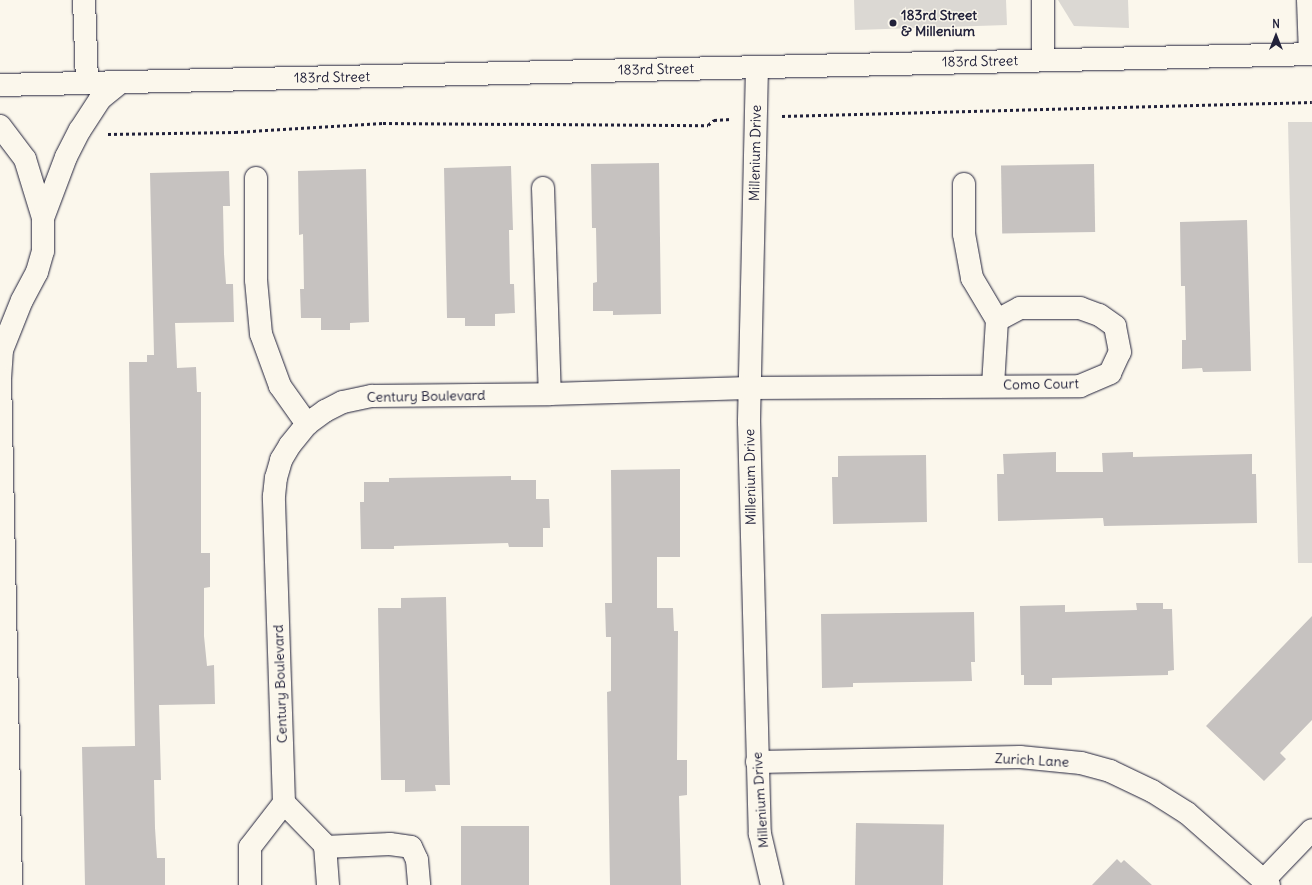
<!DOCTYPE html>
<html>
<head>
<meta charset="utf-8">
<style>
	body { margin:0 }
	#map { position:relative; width:1312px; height:885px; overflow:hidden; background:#fbf7ec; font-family:Delius,sans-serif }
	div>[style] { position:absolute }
	.green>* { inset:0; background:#dbd8d3 }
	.building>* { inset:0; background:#c6c2c0; transform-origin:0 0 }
	.path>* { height:2.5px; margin-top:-1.25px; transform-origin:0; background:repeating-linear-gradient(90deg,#22223b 0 3px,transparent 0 6px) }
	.roads { filter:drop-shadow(0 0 1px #22223b) drop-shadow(0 0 1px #22223b) }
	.minor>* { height:22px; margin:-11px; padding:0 11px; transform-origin:11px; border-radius:11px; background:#fbf7ec }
	.dots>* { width:11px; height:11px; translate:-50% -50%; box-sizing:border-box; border:2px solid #fbf7ec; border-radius:50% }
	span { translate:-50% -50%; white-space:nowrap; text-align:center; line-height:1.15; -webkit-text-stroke:3px #fbf7ec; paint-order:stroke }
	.poi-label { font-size:14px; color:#22223b; font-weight:700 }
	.left { translate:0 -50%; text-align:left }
	.street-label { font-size:14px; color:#22223b }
	.north { position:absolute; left:1256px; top:16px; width:40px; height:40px; -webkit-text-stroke:3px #fbf7ec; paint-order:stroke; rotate:0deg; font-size:11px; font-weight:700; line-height:16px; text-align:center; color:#22223b }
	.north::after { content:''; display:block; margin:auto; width:14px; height:18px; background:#22223b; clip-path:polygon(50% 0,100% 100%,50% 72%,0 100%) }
</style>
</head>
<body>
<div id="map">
	<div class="green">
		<div style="clip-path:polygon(854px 0,1006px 0,1007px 25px,855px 30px)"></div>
		<div style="clip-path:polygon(1058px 0,1128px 0,1129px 28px,1074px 26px)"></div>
		<div style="clip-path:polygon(1288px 122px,1312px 122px,1312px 563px,1298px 563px)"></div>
	</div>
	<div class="building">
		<div style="clip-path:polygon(659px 163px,661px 314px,613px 315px,613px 311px,593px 311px,593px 283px,597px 282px,596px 228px,592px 228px,591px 164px)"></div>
		<div style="left:1094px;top:164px;width:68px;height:93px;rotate:89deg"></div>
		<div style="clip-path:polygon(511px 166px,513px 230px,509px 230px,510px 284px,514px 284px,515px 313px,495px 314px,495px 326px,465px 326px,465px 318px,447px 318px,444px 168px)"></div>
		<div style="clip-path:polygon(366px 169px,369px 322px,350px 323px,350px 330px,321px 330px,321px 318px,301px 318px,300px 289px,304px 289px,303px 234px,299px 235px,298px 171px)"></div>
		<div style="clip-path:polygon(229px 171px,230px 206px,223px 206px,224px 254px,226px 284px,233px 284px,234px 322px,175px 323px,177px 368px,196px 367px,197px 392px,201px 392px,201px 553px,210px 553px,210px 587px,204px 588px,204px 636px,207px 666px,214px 665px,215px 704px,159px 705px,161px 780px,154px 780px,155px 828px,157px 858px,165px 858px,165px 885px,85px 885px,82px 747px,135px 746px,129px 362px,147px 362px,147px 355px,154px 355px,150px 173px)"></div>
		<div style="clip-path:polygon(1247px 220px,1251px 371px,1203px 372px,1202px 368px,1182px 369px,1182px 340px,1186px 340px,1185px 286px,1181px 286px,1180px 222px)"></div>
		<div style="clip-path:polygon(1056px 452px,1056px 472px,1103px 472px,1102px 453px,1133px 452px,1133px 457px,1252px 454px,1252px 474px,1256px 474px,1257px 523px,1104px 526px,1103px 518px,998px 521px,997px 474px,1004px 474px,1003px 454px)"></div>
		<div style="clip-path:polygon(926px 455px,927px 522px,833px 524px,832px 477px,838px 477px,838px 456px)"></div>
		<div style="clip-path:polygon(680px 469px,680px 557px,657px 557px,657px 608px,673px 608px,674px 631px,678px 631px,677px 760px,687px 760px,687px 795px,679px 796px,681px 885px,610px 885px,607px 692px,611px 691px,611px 637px,606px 637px,605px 603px,612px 603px,611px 470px)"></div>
		<div style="clip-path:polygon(511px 476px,511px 480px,536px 480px,536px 499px,549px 499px,550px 528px,543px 528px,543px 547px,509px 547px,508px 543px,394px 546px,394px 549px,361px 549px,360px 502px,364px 502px,364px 482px,389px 482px,389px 478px)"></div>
		<div style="clip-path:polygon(446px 597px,450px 785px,435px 785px,436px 791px,405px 792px,405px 780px,381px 780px,378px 608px,401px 608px,401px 598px)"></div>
		<div style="clip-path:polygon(1136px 603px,1163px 603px,1163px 609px,1172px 609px,1174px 670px,1168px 671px,1168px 675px,1052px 678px,1052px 685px,1024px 685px,1024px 675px,1021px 675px,1020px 606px,1065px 605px,1065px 612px,1137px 610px)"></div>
		<div style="clip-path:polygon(974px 612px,975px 662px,971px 662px,972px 681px,853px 683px,853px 687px,822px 688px,821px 614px)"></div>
		<div style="clip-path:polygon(1312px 616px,1312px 720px,1280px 753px,1286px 759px,1264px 781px,1206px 726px)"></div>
		<div style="left:856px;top:823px;width:88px;height:62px;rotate:1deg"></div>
		<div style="left:529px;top:826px;width:59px;height:68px;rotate:90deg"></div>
		<div style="clip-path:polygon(1117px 859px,1121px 863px,1124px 860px,1152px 885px,1092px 885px)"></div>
	</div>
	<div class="path">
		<div style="left:782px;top:116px;width:530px;rotate:-1.51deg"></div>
		<div style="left:108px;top:134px;width:127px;rotate:-0.9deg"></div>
		<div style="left:235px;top:132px;width:148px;rotate:-3.5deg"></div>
		<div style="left:383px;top:123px;width:325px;rotate:0.4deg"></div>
		<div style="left:708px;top:125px;width:8px;rotate:-40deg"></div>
		<div style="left:714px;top:120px;width:17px;rotate:-3deg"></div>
	</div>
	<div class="roads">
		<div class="minor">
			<div style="left:84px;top:0;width:82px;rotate:87.9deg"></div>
			<div style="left:1043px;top:0;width:60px;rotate:90deg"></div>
			<div style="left:1308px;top:0;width:54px;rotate:87.9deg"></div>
			<div style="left:757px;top:67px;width:355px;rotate:91.3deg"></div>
			<div style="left:749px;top:422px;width:412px;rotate:88.5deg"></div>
			<div style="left:760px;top:834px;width:52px;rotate:76.8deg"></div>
			<div style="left:0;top:85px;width:1312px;rotate:-1.35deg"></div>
			<div style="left:0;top:126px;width:41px;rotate:52.9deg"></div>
			<div style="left:25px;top:159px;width:62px;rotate:73deg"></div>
			<div style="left:43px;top:218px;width:33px;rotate:90deg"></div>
			<div style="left:43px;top:251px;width:22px;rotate:106deg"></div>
			<div style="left:37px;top:272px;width:32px;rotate:118deg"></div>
			<div style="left:22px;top:300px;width:54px;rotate:111.8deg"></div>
			<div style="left:2px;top:350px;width:27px;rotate:94deg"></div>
			<div style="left:0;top:377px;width:508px;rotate:88.76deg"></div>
			<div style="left:256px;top:178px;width:102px;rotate:90deg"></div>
			<div style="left:256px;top:280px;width:54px;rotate:84.7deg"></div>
			<div style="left:261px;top:334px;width:55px;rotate:69.9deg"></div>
			<div style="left:280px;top:386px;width:47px;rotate:54.6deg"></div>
			<div style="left:964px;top:184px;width:50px;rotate:90deg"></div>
			<div style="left:964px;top:234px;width:45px;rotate:79.7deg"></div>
			<div style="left:972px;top:278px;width:49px;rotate:59.2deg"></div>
			<div style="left:543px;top:188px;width:206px;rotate:88.1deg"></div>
			<div style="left:43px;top:218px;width:65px;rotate:-69.3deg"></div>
			<div style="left:66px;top:157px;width:30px;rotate:-63deg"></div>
			<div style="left:80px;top:130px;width:37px;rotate:-57deg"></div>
			<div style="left:100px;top:99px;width:27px;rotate:-39deg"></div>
			<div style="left:757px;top:762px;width:263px;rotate:-1.1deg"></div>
			<div style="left:1020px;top:757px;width:61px;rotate:5.6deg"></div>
			<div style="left:1081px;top:763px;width:30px;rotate:15deg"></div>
			<div style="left:1110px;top:771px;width:47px;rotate:25.5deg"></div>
			<div style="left:1152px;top:791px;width:41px;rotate:32.2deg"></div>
			<div style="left:1187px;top:813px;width:109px;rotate:41.3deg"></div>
			<div style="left:284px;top:803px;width:59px;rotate:45.7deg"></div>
			<div style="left:325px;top:845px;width:40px;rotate:85.7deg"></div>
			<div style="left:325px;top:847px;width:65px;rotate:-2.6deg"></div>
			<div style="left:390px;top:844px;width:21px;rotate:8deg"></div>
			<div style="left:411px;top:847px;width:14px;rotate:65deg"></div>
			<div style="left:417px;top:860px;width:25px;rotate:85deg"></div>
			<div style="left:1264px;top:880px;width:69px;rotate:-46.2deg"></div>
			<div style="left:250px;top:885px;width:38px;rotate:-90deg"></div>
			<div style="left:250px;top:847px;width:56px;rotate:-52.3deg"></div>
			<div style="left:284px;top:803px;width:307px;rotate:-91.9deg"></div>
			<div style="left:274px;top:496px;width:18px;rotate:-84deg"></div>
			<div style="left:276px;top:478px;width:19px;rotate:-74deg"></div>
			<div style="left:281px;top:460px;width:17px;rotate:-59deg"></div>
			<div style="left:290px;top:445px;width:27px;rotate:-51deg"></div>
			<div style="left:307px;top:424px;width:22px;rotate:-36deg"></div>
			<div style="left:325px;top:411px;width:20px;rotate:-27deg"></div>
			<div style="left:343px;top:402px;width:30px;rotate:-12deg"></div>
			<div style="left:372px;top:396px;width:178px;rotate:-0.6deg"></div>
			<div style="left:550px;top:394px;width:199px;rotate:-1.7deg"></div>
			<div style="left:749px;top:388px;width:331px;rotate:-0.3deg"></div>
			<div style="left:1080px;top:386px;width:33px;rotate:-23deg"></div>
			<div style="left:1110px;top:373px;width:23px;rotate:-65deg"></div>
			<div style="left:1120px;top:352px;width:26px;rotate:-101deg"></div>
			<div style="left:1115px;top:326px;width:19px;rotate:-145deg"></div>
			<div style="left:1099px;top:315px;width:20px;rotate:-160deg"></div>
			<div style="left:1080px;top:308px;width:60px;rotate:180deg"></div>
			<div style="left:1020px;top:308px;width:26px;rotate:152deg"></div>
			<div style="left:997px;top:320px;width:65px;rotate:93.5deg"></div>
		</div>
	</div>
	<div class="dots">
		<div style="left:893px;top:23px;background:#22223b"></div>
	</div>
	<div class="poi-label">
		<span class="left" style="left:901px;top:23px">183rd Street<br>&amp; Millenium</span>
	</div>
	<div class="street-label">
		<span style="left:980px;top:61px;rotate:-1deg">183rd Street</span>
		<span style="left:656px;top:69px;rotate:-1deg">183rd Street</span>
		<span style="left:332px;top:77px;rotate:-1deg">183rd Street</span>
		<span style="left:755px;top:153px;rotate:-89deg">Millenium Drive</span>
		<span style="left:1041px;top:384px;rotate:-1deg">Como Court</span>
		<span style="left:426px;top:396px;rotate:-1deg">Century Boulevard</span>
		<span style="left:750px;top:477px;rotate:-91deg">Millenium Drive</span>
		<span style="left:280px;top:684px;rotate:-92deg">Century Boulevard</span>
		<span style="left:1032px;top:760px;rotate:3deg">Zurich Lane</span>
		<span style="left:760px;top:800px;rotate:-94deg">Millenium Drive</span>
	</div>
	<div class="north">N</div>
</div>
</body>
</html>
